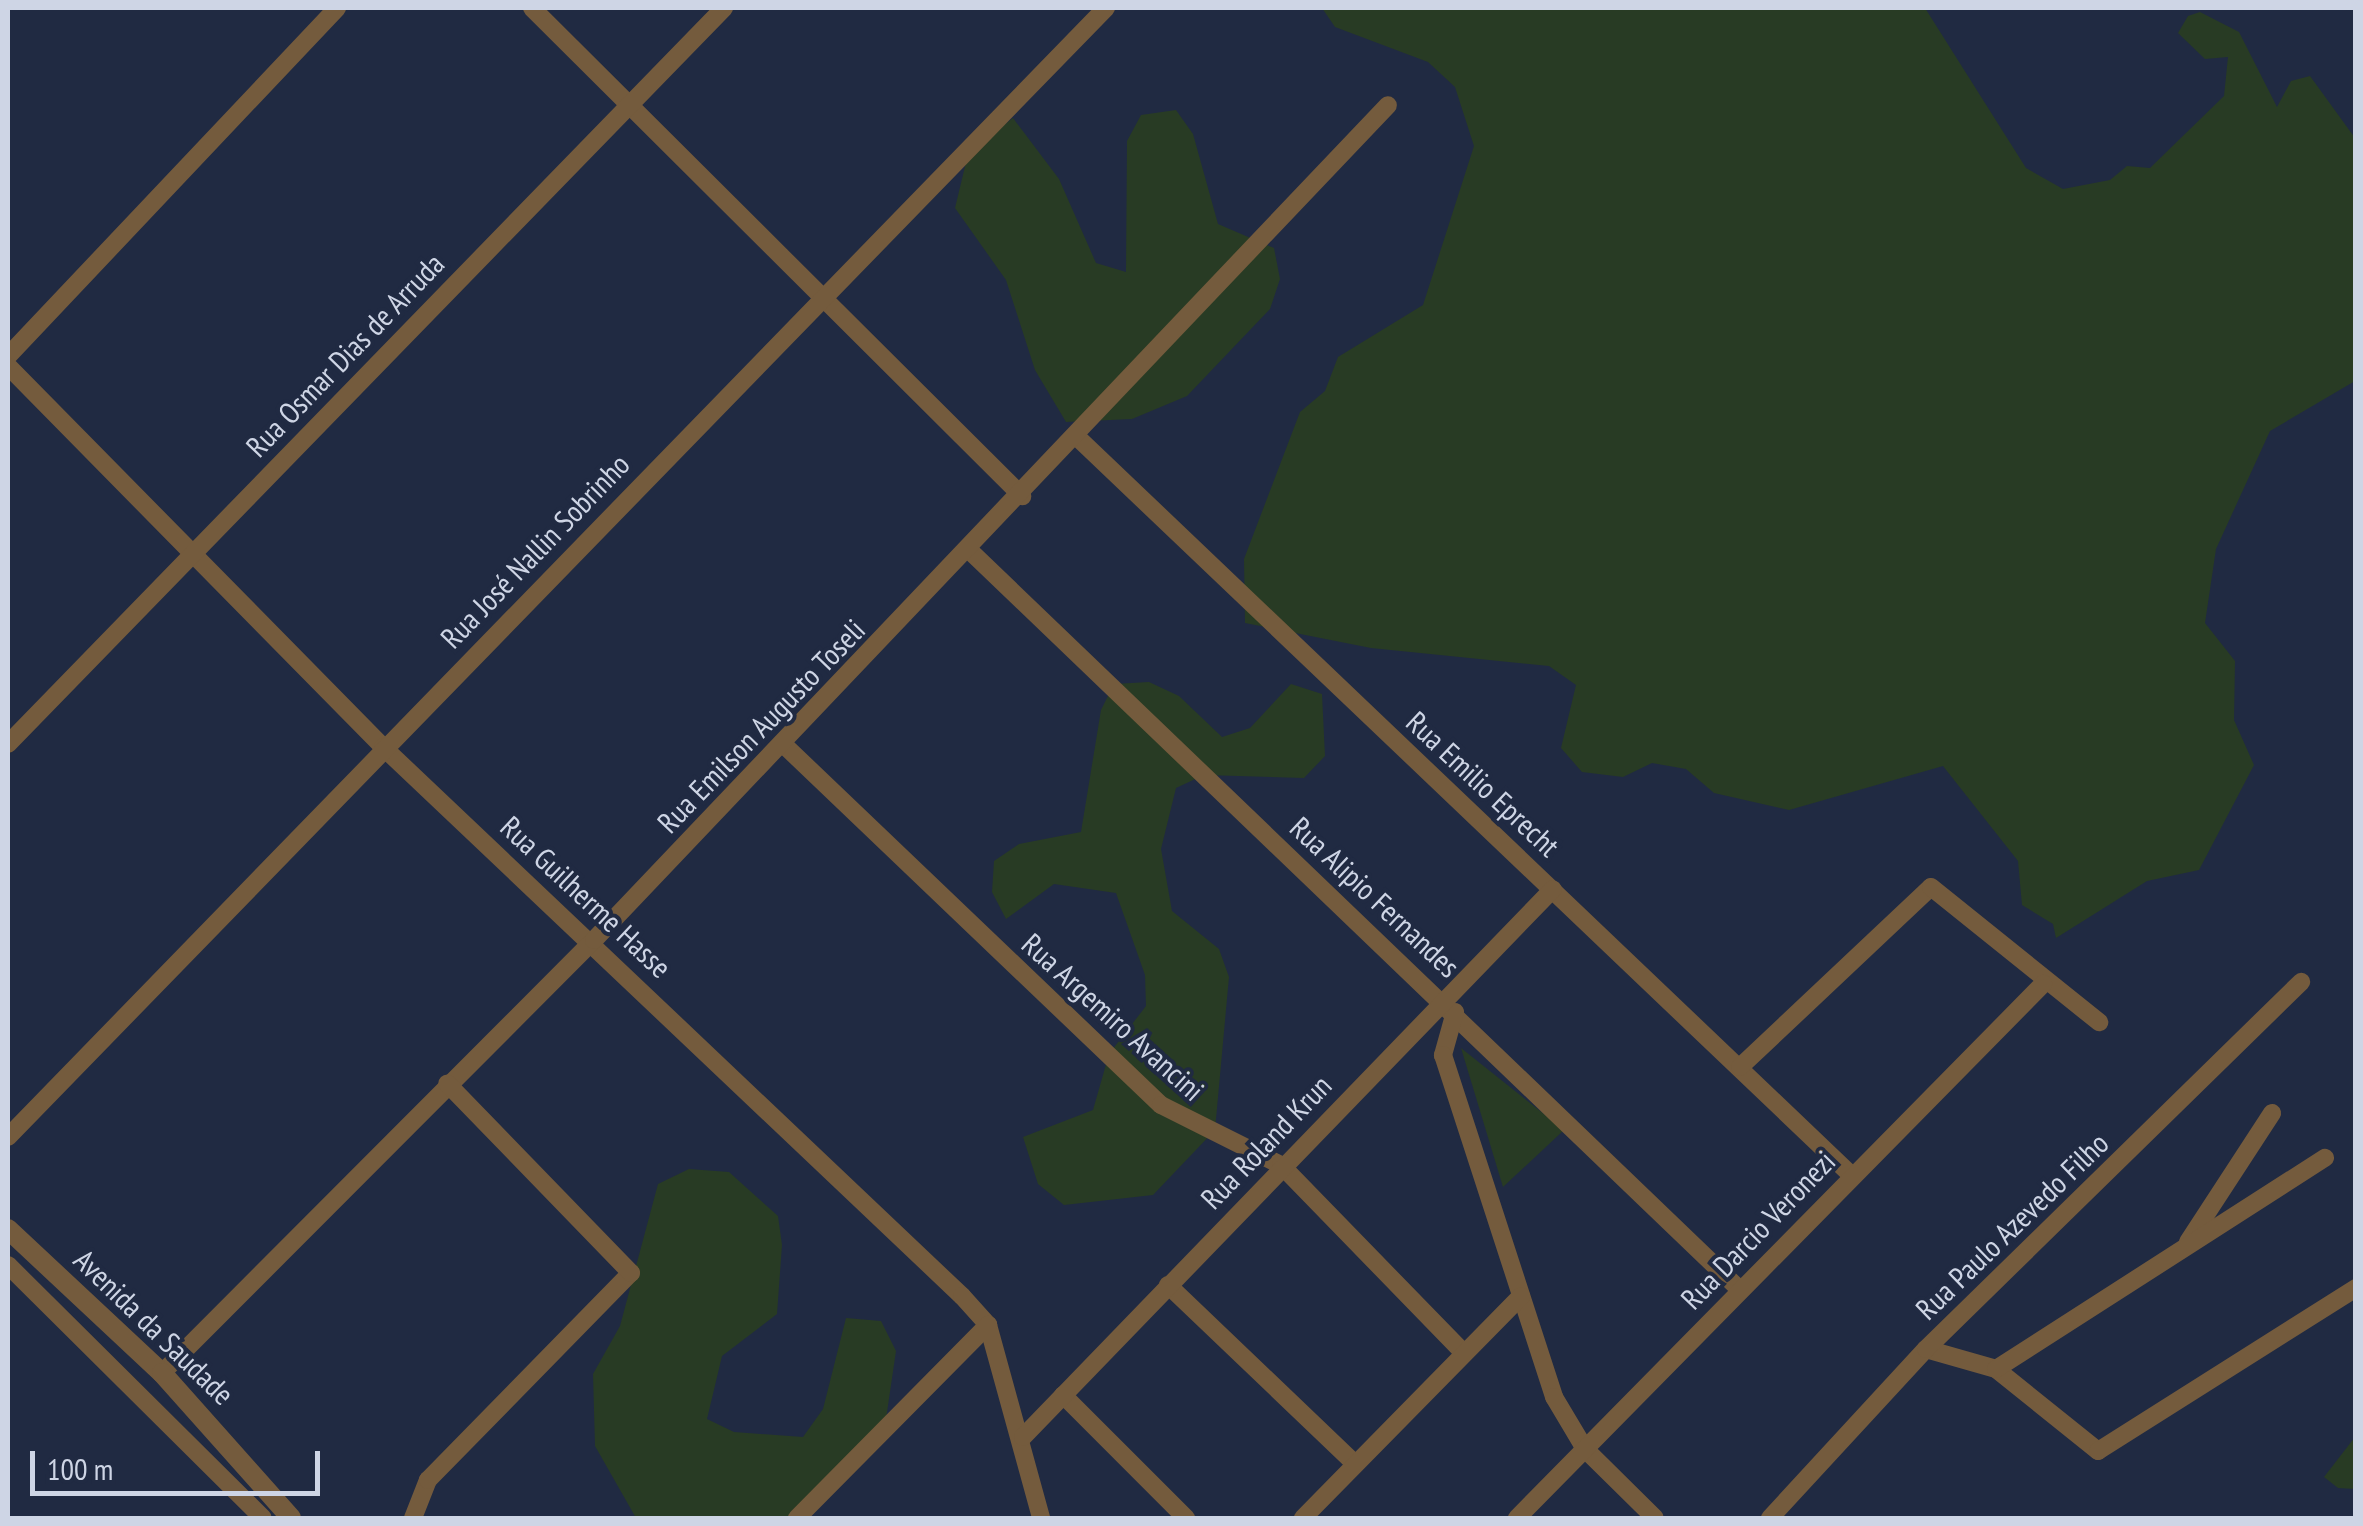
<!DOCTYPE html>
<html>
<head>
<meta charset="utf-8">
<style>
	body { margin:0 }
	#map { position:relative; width:2363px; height:1526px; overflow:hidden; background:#202a42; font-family:"PT Sans Narrow",sans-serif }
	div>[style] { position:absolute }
	.green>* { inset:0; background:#283b24 }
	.minor>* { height:18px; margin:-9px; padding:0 9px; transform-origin:9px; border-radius:9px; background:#745b3d }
	.tertiary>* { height:20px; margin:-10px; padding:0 10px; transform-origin:10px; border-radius:10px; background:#745b3d }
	span { translate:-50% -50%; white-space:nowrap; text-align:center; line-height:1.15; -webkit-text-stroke:8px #202a42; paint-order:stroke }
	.street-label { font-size:30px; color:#ced5e5 }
	.frame { position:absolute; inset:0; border:10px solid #ced5e5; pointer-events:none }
	.scale { position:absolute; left:30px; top:1451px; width:290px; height:45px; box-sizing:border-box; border:5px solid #ced5e5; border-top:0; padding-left:12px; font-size:30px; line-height:35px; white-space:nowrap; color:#ced5e5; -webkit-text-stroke:8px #202a42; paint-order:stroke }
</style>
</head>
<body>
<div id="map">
	<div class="green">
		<div style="clip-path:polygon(1322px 8px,1925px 8px,2026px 168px,2063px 189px,2110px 180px,2127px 166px,2150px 168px,2224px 96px,2228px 57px,2205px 59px,2178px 33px,2188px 16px,2200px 12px,2239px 32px,2277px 107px,2291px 81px,2310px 76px,2355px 138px,2355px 381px,2270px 431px,2216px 549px,2205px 623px,2235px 661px,2234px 720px,2254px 765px,2199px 870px,2147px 881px,2056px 938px,2053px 924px,2022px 905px,2018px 861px,1943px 766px,1789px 810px,1714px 793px,1686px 769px,1652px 763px,1623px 777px,1582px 772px,1561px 748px,1576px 685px,1549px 666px,1371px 648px,1245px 623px,1244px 559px,1300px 412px,1325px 391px,1338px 357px,1423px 305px,1474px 146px,1455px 87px,1428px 62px,1335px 27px)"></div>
		<div style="clip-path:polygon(1176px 110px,1193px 134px,1218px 224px,1274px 248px,1280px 279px,1270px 309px,1187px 396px,1132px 419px,1066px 422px,1035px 370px,1006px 280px,955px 208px,968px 154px,1013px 118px,1059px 179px,1096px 263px,1126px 272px,1127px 141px,1141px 115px)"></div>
		<div style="clip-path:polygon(1149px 682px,1179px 696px,1222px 737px,1250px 728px,1291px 684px,1322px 694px,1325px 756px,1304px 778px,1204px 775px,1176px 788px,1161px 849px,1172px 911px,1219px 949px,1229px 977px,1215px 1130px,1153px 1195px,1064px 1205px,1038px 1184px,1023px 1137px,1093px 1110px,1109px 1054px,1146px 1006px,1145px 975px,1116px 893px,1054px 884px,1006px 919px,992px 892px,994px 861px,1019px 844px,1081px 832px,1101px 710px,1114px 684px)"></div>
		<div style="clip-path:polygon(1461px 1048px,1564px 1130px,1503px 1187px)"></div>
		<div style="clip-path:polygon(689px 1169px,729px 1172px,778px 1216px,782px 1245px,777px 1314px,722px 1356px,707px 1419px,734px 1432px,803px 1437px,823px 1409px,846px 1318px,881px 1321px,896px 1351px,886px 1419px,803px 1518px,636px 1518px,595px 1446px,593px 1374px,620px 1326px,658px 1184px)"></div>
		<div style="clip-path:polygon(2355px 1437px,2355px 1489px,2338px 1488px,2324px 1477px)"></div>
	</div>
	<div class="minor">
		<div style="left:532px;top:8px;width:692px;rotate:44.88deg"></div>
		<div style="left:8px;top:356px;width:479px;rotate:-46.6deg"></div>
		<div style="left:8px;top:366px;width:535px;rotate:45.45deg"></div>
		<div style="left:383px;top:747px;width:798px;rotate:43.48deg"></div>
		<div style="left:962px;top:1296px;width:39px;rotate:48deg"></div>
		<div style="left:988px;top:1325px;width:200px;rotate:74.6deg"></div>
		<div style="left:1077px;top:437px;width:1067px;rotate:43.63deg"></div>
		<div style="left:969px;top:550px;width:1067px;rotate:43.82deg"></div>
		<div style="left:782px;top:743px;width:524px;rotate:43.69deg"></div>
		<div style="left:1161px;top:1105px;width:134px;rotate:26.6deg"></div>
		<div style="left:1281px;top:1165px;width:260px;rotate:45.8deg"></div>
		<div style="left:8px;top:744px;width:1027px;rotate:-45.79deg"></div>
		<div style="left:1455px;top:1012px;width:45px;rotate:105.6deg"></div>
		<div style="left:1443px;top:1055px;width:360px;rotate:72deg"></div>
		<div style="left:1554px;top:1397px;width:61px;rotate:59.2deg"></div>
		<div style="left:1585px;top:1449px;width:98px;rotate:44.6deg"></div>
		<div style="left:1740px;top:1067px;width:262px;rotate:-43.3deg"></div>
		<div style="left:1931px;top:887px;width:216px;rotate:38.8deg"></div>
		<div style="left:8px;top:1137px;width:1575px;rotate:-45.8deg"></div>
		<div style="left:2188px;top:1242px;width:154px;rotate:-56.9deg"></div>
		<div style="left:8px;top:1265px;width:359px;rotate:44.8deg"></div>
		<div style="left:1168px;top:1285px;width:259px;rotate:43.7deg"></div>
		<div style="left:1926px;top:1349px;width:73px;rotate:15.9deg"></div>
		<div style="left:1996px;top:1369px;width:131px;rotate:38.8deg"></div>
		<div style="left:2098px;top:1451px;width:305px;rotate:-32.3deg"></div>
		<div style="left:1996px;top:1369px;width:391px;rotate:-32.7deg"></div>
		<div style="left:162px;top:1373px;width:612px;rotate:-45.07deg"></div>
		<div style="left:594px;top:940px;width:1152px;rotate:-46.44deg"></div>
		<div style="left:1063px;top:1395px;width:174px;rotate:45deg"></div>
		<div style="left:1023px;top:1437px;width:762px;rotate:-45.96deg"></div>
		<div style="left:413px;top:1518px;width:41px;rotate:-68.5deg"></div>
		<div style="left:428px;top:1480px;width:290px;rotate:-45.6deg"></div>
		<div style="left:631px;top:1273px;width:264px;rotate:-134.1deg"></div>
		<div style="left:797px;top:1518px;width:272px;rotate:-45.3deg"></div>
		<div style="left:1303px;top:1518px;width:311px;rotate:-45.5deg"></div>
		<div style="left:1517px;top:1518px;width:750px;rotate:-45.43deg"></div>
		<div style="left:1770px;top:1518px;width:230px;rotate:-47.3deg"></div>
		<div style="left:1926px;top:1349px;width:525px;rotate:-44.38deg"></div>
	</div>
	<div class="tertiary">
		<div style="left:8px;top:1229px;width:211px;rotate:43.1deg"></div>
		<div style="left:162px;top:1373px;width:194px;rotate:48.3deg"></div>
	</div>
	<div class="street-label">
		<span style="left:345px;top:355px;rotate:-46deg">Rua Osmar Dias de Arruda</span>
		<span style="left:535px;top:551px;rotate:-46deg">Rua José Nallin Sobrinho</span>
		<span style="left:761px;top:726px;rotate:-46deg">Rua Emilson Augusto Toseli</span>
		<span style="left:1483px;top:784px;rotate:43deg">Rua Emilio Eprecht</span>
		<span style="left:586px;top:897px;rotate:43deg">Rua Guilherme Hasse</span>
		<span style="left:1375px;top:897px;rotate:43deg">Rua Alipio Fernandes</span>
		<span style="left:1113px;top:1017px;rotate:42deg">Rua Argemiro Avancini</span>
		<span style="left:1266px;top:1142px;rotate:-46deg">Rua Roland Krun</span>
		<span style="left:2012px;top:1226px;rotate:-44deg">Rua Paulo Azevedo Filho</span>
		<span style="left:1758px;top:1230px;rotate:-46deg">Rua Darcio Veronezi</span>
		<span style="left:154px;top:1327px;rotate:44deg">Avenida da Saudade</span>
	</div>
	<div class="frame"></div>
	<div class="scale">100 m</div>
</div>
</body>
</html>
